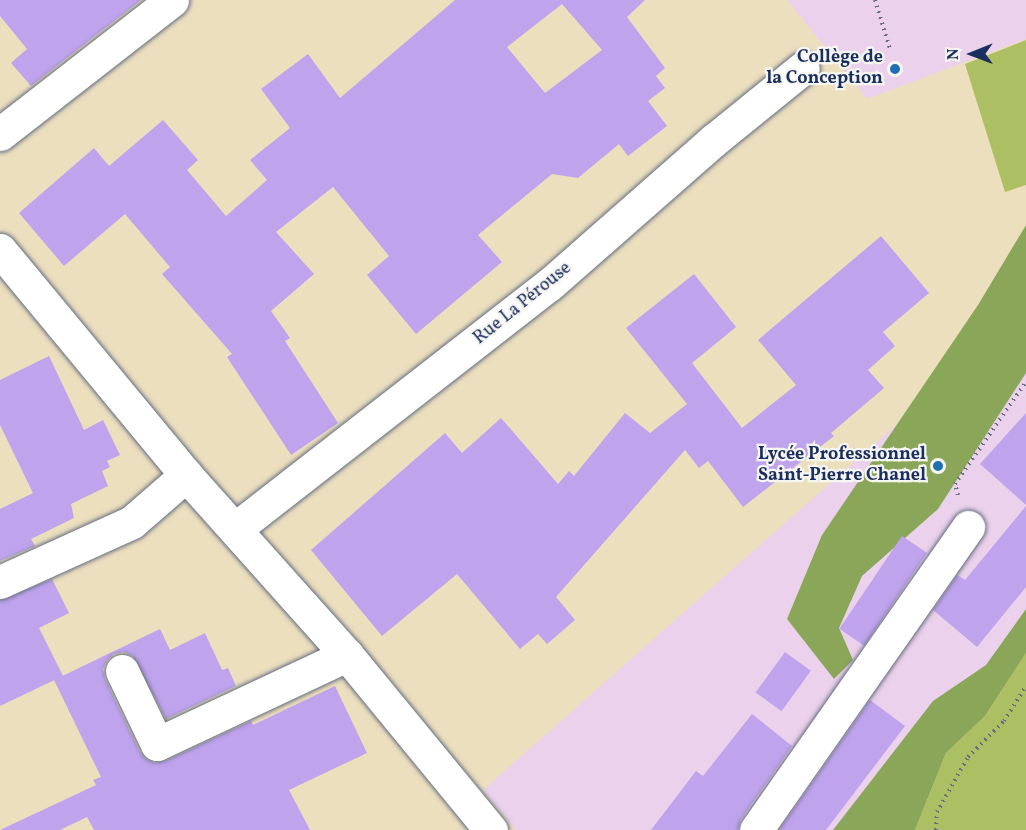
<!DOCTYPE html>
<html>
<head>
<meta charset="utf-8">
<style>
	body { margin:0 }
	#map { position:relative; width:1026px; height:830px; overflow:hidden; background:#ecdfbe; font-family:Vollkorn,serif }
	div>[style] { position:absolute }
	.built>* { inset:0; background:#ebd1eb }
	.green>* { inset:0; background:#adbf63 }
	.forest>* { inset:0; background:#8aa659 }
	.building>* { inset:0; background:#bfa3ed; transform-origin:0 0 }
	.path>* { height:4px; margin-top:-2px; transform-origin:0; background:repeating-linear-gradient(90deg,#646d80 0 1.5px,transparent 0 6px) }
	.roads { filter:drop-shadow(0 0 2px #646d80) drop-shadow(0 0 2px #646d80) }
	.minor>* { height:33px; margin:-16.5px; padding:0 16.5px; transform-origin:16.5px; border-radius:16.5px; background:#fff }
	.dots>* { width:16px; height:16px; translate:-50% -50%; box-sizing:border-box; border:3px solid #f6f6f2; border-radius:50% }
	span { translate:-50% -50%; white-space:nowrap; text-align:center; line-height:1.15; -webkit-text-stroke:4.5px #f6f6f2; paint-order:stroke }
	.poi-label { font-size:18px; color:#1b2f5e; font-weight:700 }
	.right { translate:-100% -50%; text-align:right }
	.street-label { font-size:18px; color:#1b2f5e }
	.north { position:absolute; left:942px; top:24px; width:60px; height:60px; -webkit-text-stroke:4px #f6f6f2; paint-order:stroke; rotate:269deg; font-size:16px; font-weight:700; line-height:24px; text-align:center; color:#1b2f5e }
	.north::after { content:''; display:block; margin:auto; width:21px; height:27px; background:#1b2f5e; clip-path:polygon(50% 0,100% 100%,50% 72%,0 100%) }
</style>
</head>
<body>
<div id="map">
	<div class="built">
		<div style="clip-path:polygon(787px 0,1026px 0,1026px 39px,867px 99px)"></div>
		<div style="clip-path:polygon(1026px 310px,1026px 622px,855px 830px,516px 830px,483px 790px)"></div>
	</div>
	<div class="green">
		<div style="clip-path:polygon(1026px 40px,1026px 185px,1005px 192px,965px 64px)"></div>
		<div style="clip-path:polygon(1026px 653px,1026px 830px,915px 830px,946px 753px,985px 716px)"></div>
	</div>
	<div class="forest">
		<div style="clip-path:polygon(1026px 225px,1026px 373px,938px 509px,862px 576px,839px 628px,853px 660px,834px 679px,787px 619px,822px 535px,978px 305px)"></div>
		<div style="clip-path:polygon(1026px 609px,1026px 653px,985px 716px,946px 753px,915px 830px,833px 830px,933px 701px,986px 665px)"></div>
	</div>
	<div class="building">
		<div style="clip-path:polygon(0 0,141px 0,31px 86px,11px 63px,27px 49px,0 16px)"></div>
		<div style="clip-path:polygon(evenodd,455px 0,645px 0,627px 17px,665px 68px,656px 76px,665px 88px,648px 101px,667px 126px,628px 156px,619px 144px,578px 178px,552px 174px,478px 235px,502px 262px,416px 334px,367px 275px,389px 256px,333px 187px,276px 232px,314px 274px,271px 311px,290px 338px,285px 341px,338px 423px,291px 455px,227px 357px,232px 354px,162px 274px,170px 267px,125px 214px,64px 266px,19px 213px,94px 148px,109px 166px,163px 120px,198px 160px,187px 170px,226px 216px,267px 180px,250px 160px,290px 128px,261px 89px,308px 54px,340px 98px,455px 0,562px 4px,602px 50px,545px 93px,507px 47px,562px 4px)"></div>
		<div style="clip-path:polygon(881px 236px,929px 293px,883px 332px,895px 346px,868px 370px,884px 388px,831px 433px,834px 436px,743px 507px,708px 461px,699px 468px,685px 450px,556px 597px,575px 620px,547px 644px,538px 634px,520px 649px,457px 574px,382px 636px,311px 550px,445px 433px,462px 453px,501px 418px,558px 484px,569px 471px,574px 476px,625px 413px,650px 433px,687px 404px,626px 328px,694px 274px,736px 327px,692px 363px,742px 428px,796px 385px,758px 340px)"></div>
		<div style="clip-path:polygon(49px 356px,84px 430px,103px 420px,120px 455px,107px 461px,110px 467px,102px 471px,108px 486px,71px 504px,74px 518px,31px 539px,35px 546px,0 561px,0 509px,33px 493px,0 425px,0 380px)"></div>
		<div style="clip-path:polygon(1026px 413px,1026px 505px,980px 464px)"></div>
		<div style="clip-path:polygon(1026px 506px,1026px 587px,977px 647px,933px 610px,957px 575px,965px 580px)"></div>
		<div style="left:902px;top:536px;width:30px;height:112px;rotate:34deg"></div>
		<div style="clip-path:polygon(52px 579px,69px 613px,39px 628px,63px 676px,0 706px,0 600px)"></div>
		<div style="clip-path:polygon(160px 629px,170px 650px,205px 633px,222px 670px,228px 668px,236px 686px,166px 719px,133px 656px,123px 652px,114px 654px,107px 660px,103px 669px,105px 679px,140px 752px,146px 759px,155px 763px,165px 761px,251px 721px,253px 725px,335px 686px,367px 753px,289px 790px,310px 830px,94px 830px,87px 817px,60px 830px,0 830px,96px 785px,93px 780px,101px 777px,54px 680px)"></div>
		<div style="left:785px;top:652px;width:32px;height:50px;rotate:36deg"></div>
		<div style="clip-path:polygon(870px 700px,905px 726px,826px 830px,779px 830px)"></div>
		<div style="clip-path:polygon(752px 714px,792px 746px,741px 819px,738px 830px,651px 830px,696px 771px,703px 776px)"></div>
	</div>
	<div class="path">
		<div style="left:875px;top:0;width:51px;rotate:73deg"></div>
		<div style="left:958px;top:495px;width:11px;rotate:-105deg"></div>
		<div style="left:955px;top:484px;width:124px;rotate:-55.2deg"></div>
		<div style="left:936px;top:830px;width:18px;rotate:-87deg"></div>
		<div style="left:937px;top:812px;width:63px;rotate:-60.6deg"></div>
		<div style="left:968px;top:757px;width:51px;rotate:-45deg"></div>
		<div style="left:1004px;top:721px;width:41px;rotate:-57.8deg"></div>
	</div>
	<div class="roads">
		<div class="minor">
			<div style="left:0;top:134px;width:218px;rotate:-37.9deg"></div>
			<div style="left:0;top:250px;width:292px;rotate:50.4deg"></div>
			<div style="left:186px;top:475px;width:241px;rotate:48.2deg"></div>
			<div style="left:347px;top:655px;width:227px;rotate:50.6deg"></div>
			<div style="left:235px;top:529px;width:399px;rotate:-37.9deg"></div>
			<div style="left:550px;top:284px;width:218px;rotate:-41.3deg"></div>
			<div style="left:714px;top:140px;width:114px;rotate:-39deg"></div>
			<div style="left:0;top:582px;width:145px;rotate:-24.4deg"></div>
			<div style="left:132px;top:522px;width:72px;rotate:-41deg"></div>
			<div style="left:122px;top:671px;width:81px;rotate:64.4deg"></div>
			<div style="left:157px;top:744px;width:210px;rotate:-25.1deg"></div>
			<div style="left:756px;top:830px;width:370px;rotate:-55deg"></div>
		</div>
	</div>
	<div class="dots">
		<div style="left:895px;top:69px;background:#1f6fb2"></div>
		<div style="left:938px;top:466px;background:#1f6fb2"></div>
	</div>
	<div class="poi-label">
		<span class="right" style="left:883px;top:69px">Collège de<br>la Conception</span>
		<span class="right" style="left:926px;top:466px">Lycée Professionnel<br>Saint-Pierre Chanel</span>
	</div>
	<div class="street-label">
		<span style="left:523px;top:304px;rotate:-39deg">Rue La Pérouse</span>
	</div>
	<div class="north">N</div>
</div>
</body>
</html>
